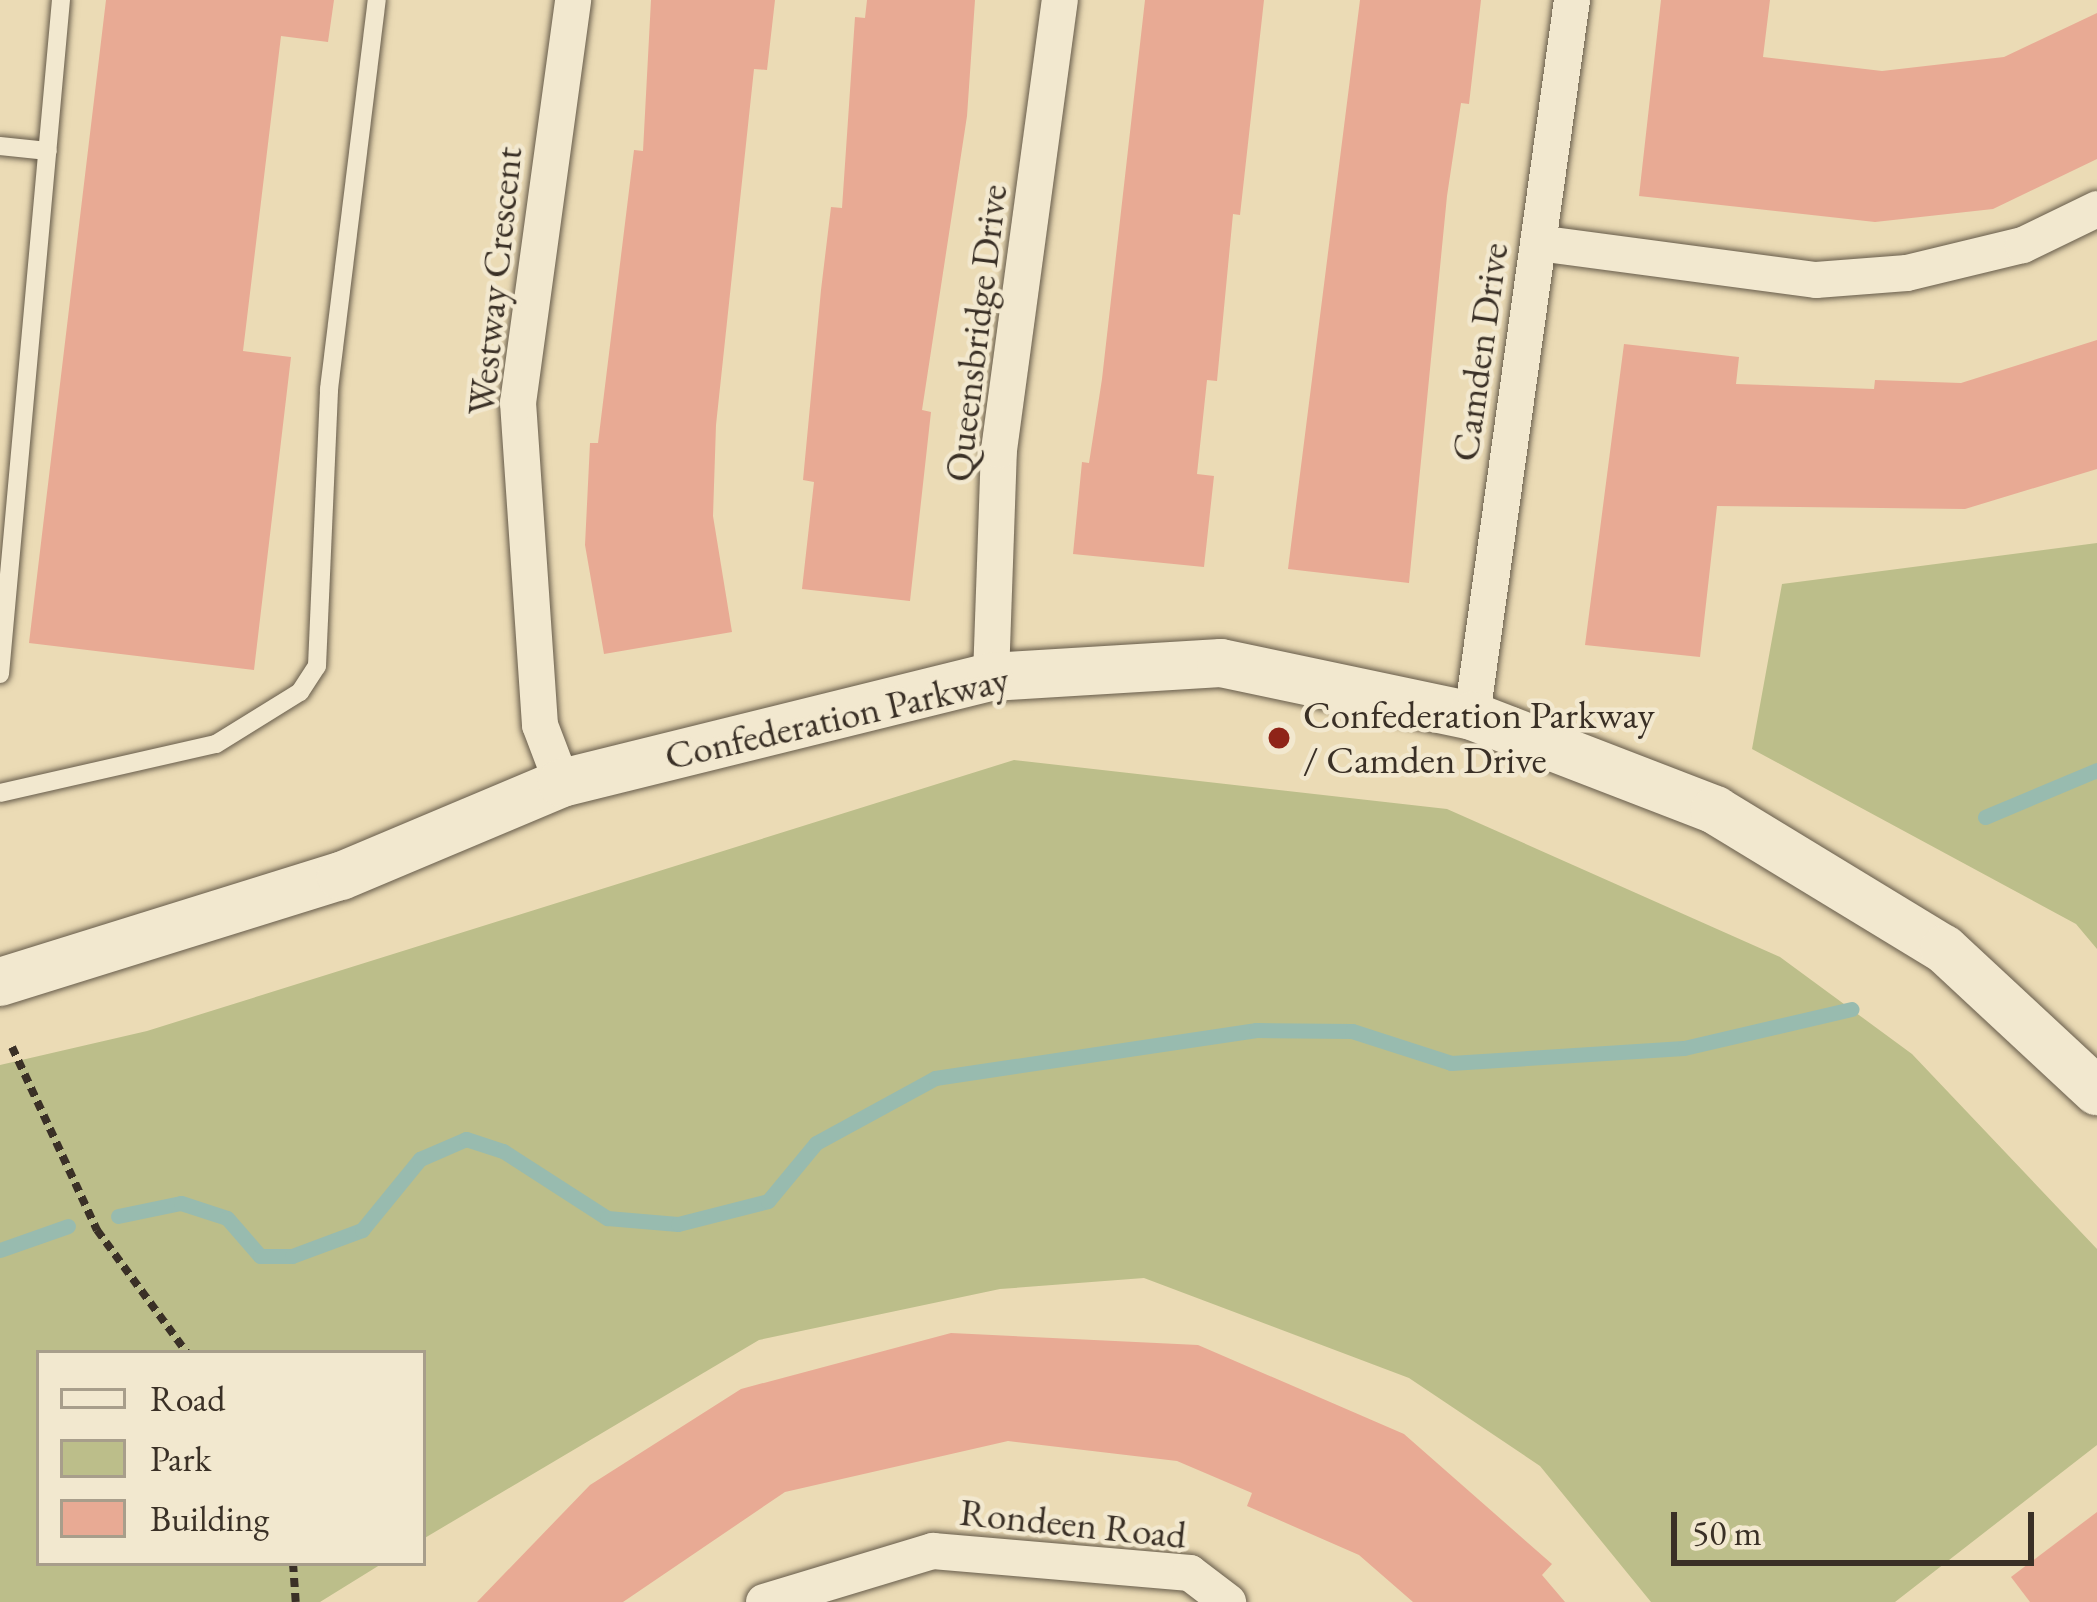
<!DOCTYPE html>
<html>
<head>
<meta charset="utf-8">
<style>
	body { margin:0 }
	#map { position:relative; width:2097px; height:1602px; overflow:hidden; background:#ebdbb5; font-family:"EB Garamond",serif }
	div>[style] { position:absolute }
	.green>* { inset:0; background:#bcbe8a }
	.stream>* { height:15px; margin:-7.5px; padding:0 7.5px; transform-origin:7.5px; border-radius:7.5px; background:#98bbaf }
	.building>* { inset:0; background:#e8aa94 }
	.path>* { height:8px; margin-top:-4px; transform-origin:0; background:repeating-linear-gradient(90deg,#3a3026 0 9px,transparent 0 15px) }
	.roads { filter:drop-shadow(0 0 3px #665b4a) drop-shadow(0 0 3px #665b4a) }
	.service>* { height:18px; margin:-9px; padding:0 9px; transform-origin:9px; border-radius:9px; background:#f2e8cf }
	.minor>* { height:36px; margin:-18px; padding:0 18px; transform-origin:18px; border-radius:18px; background:#f2e8cf }
	.tertiary>* { height:48px; margin:-24px; padding:0 24px; transform-origin:24px; border-radius:24px; background:#f2e8cf }
	.dots>* { width:33px; height:33px; translate:-50% -50%; box-sizing:border-box; border:6px solid #f2e8cf; border-radius:50% }
	span { translate:-50% -50%; white-space:nowrap; text-align:center; line-height:1.15; -webkit-text-stroke:9px #f2e8cf; paint-order:stroke }
	.street-label { font-size:39px; color:#3a3026 }
	.poi-label { font-size:39px; color:#3a3026 }
	.left { translate:0 -50%; text-align:left }
	.legend { position:absolute; left:36px; top:1350px; width:390px; height:216px; box-sizing:border-box; background:#f2e8cf; border:3px solid #a89e8b; margin:0; padding:15px 21px; list-style:none; font-size:36px; color:#3a3026 }
	.legend li { display:flex; align-items:center; gap:24px; height:60px }
	.legend b { width:60px; border:3px solid #a89e8b }
	.scale { position:absolute; left:1671px; top:1512px; width:363px; height:54px; box-sizing:border-box; border:6px solid #3a3026; border-top:0; padding-left:15px; font-size:36px; line-height:42px; white-space:nowrap; color:#3a3026; -webkit-text-stroke:9px #f2e8cf; paint-order:stroke }
</style>
</head>
<body>
<div id="map">
	<div class="green">
		<div style="clip-path:polygon(2097px 543px,2097px 949px,2076px 924px,1752px 749px,1782px 584px)"></div>
		<div style="clip-path:polygon(1014px 760px,1447px 809px,1780px 957px,1912px 1054px,2097px 1249px,2097px 1445px,1895px 1602px,1651px 1602px,1540px 1466px,1409px 1378px,1144px 1278px,1000px 1289px,759px 1340px,423px 1539px,423px 1353px,39px 1353px,39px 1563px,383px 1563px,320px 1602px,0 1602px,0 1065px,147px 1031px)"></div>
	</div>
	<div class="stream">
		<div style="left:1985px;top:817px;width:121px;rotate:-22.8deg"></div>
		<div style="left:118px;top:1216px;width:64px;rotate:-11.7deg"></div>
		<div style="left:181px;top:1203px;width:48px;rotate:18.1deg"></div>
		<div style="left:227px;top:1218px;width:50px;rotate:49deg"></div>
		<div style="left:260px;top:1256px;width:32px"></div>
		<div style="left:292px;top:1256px;width:75px;rotate:-20.4deg"></div>
		<div style="left:362px;top:1230px;width:92px;rotate:-50.8deg"></div>
		<div style="left:420px;top:1159px;width:50px;rotate:-23.5deg"></div>
		<div style="left:466px;top:1139px;width:39px;rotate:18deg"></div>
		<div style="left:503px;top:1151px;width:124px;rotate:32.8deg"></div>
		<div style="left:607px;top:1218px;width:71px;rotate:4.8deg"></div>
		<div style="left:678px;top:1224px;width:93px;rotate:-14.3deg"></div>
		<div style="left:768px;top:1201px;width:75px;rotate:-50.4deg"></div>
		<div style="left:816px;top:1143px;width:136px;rotate:-28.6deg"></div>
		<div style="left:935px;top:1078px;width:325px;rotate:-8.5deg"></div>
		<div style="left:1256px;top:1030px;width:96px;rotate:0.6deg"></div>
		<div style="left:1352px;top:1031px;width:104px;rotate:17.9deg"></div>
		<div style="left:1451px;top:1063px;width:233px;rotate:-3.7deg"></div>
		<div style="left:1684px;top:1048px;width:172px;rotate:-13.1deg"></div>
		<div style="left:0;top:1250px;width:72px;rotate:-19.4deg"></div>
	</div>
	<div class="building">
		<div style="clip-path:polygon(106px 0,334px 0,328px 42px,281px 36px,243px 351px,291px 357px,254px 670px,29px 643px)"></div>
		<div style="clip-path:polygon(651px 0,775px 0,767px 70px,754px 69px,716px 425px,713px 516px,732px 632px,604px 654px,585px 545px,590px 443px,598px 443px,634px 150px,643px 151px)"></div>
		<div style="clip-path:polygon(867px 0,975px 0,967px 116px,922px 410px,931px 412px,910px 601px,802px 589px,814px 482px,803px 480px,821px 290px,831px 207px,842px 208px,855px 17px,865px 18px)"></div>
		<div style="clip-path:polygon(1145px 0,1264px 0,1240px 215px,1233px 214px,1217px 381px,1207px 380px,1197px 474px,1214px 476px,1204px 567px,1073px 554px,1082px 462px,1089px 463px,1102px 379px)"></div>
		<div style="clip-path:polygon(1360px 0,1481px 0,1469px 104px,1461px 103px,1447px 196px,1409px 583px,1288px 569px)"></div>
		<div style="clip-path:polygon(1661px 0,1770px 0,1763px 57px,1882px 71px,2004px 57px,2097px 13px,2097px 159px,1993px 209px,1875px 222px,1639px 196px)"></div>
		<div style="clip-path:polygon(2097px 340px,2097px 469px,1965px 509px,1717px 506px,1700px 657px,1585px 645px,1624px 344px,1739px 357px,1736px 384px,1874px 389px,1875px 380px,1961px 383px)"></div>
		<div style="clip-path:polygon(951px 1333px,1198px 1345px,1404px 1434px,1552px 1564px,1542px 1575px,1565px 1602px,1413px 1602px,1359px 1555px,1247px 1506px,1252px 1493px,1177px 1461px,1008px 1441px,785px 1492px,623px 1602px,477px 1602px,590px 1485px,741px 1389px)"></div>
		<div style="clip-path:polygon(2097px 1512px,2097px 1602px,2030px 1602px,2011px 1577px)"></div>
	</div>
	<div class="path">
		<div style="left:12px;top:1047px;width:202px;rotate:65.1deg"></div>
		<div style="left:97px;top:1230px;width:152px;rotate:53.8deg"></div>
		<div style="left:293px;top:1563px;width:39px;rotate:86deg"></div>
	</div>
	<div class="roads">
		<div class="service">
			<div style="left:0;top:146px;width:48px;rotate:5.9deg"></div>
			<div style="left:0;top:674px;width:677px;rotate:-84.83deg"></div>
			<div style="left:0;top:793px;width:221px;rotate:-12.8deg"></div>
			<div style="left:216px;top:744px;width:99px;rotate:-31.8deg"></div>
			<div style="left:300px;top:692px;width:31px;rotate:-57deg"></div>
			<div style="left:317px;top:666px;width:277px;rotate:-87.5deg"></div>
			<div style="left:329px;top:389px;width:392px;rotate:-83deg"></div>
		</div>
		<div class="minor">
			<div style="left:1538px;top:243px;width:280px;rotate:7.6deg"></div>
			<div style="left:1816px;top:280px;width:91px;rotate:-4.4deg"></div>
			<div style="left:1907px;top:273px;width:119px;rotate:-13.6deg"></div>
			<div style="left:2023px;top:245px;width:82px;rotate:-25.9deg"></div>
			<div style="left:991px;top:677px;width:227px;rotate:-88deg"></div>
			<div style="left:999px;top:450px;width:454px;rotate:-82.3deg"></div>
			<div style="left:1472px;top:716px;width:723px;rotate:-82.05deg"></div>
			<div style="left:562px;top:783px;width:62px;rotate:-110.8deg"></div>
			<div style="left:540px;top:725px;width:323px;rotate:-93.9deg"></div>
			<div style="left:518px;top:403px;width:407px;rotate:-82.2deg"></div>
			<div style="left:764px;top:1602px;width:177px;rotate:-16.8deg"></div>
			<div style="left:933px;top:1551px;width:258px;rotate:4.9deg"></div>
			<div style="left:1190px;top:1573px;width:48px;rotate:37.3deg"></div>
		</div>
		<div class="tertiary">
			<div style="left:0;top:982px;width:357px;rotate:-17.3deg"></div>
			<div style="left:341px;top:876px;width:240px;rotate:-22.8deg"></div>
			<div style="left:562px;top:783px;width:442px;rotate:-13.9deg"></div>
			<div style="left:991px;top:677px;width:230px;rotate:-3.5deg"></div>
			<div style="left:1221px;top:663px;width:257px;rotate:11.9deg"></div>
			<div style="left:1472px;top:716px;width:261px;rotate:21.1deg"></div>
			<div style="left:1715px;top:810px;width:268px;rotate:31.3deg"></div>
			<div style="left:1944px;top:949px;width:209px;rotate:42.9deg"></div>
		</div>
	</div>
	<div class="dots">
		<div style="left:1279px;top:738px;background:#8f2418"></div>
	</div>
	<div class="street-label">
		<span style="left:495px;top:281px;rotate:-84deg">Westway Crescent</span>
		<span style="left:976px;top:333px;rotate:-83deg">Queensbridge Drive</span>
		<span style="left:1480px;top:352px;rotate:-82deg">Camden Drive</span>
		<span style="left:837px;top:718px;rotate:-13deg">Confederation Parkway</span>
		<span style="left:1073px;top:1524px;rotate:6deg">Rondeen Road</span>
	</div>
	<div class="poi-label">
		<span class="left" style="left:1303px;top:738px">Confederation Parkway<br>/ Camden Drive</span>
	</div>
	<ul class="legend">
	<li><b style="height:15px;background:#f2e8cf"></b>Road</li>
	<li><b style="height:33px;background:#bcbe8a"></b>Park</li>
	<li><b style="height:33px;background:#e8aa94"></b>Building</li>
	</ul>
	<div class="scale">50 m</div>
</div>
</body>
</html>
